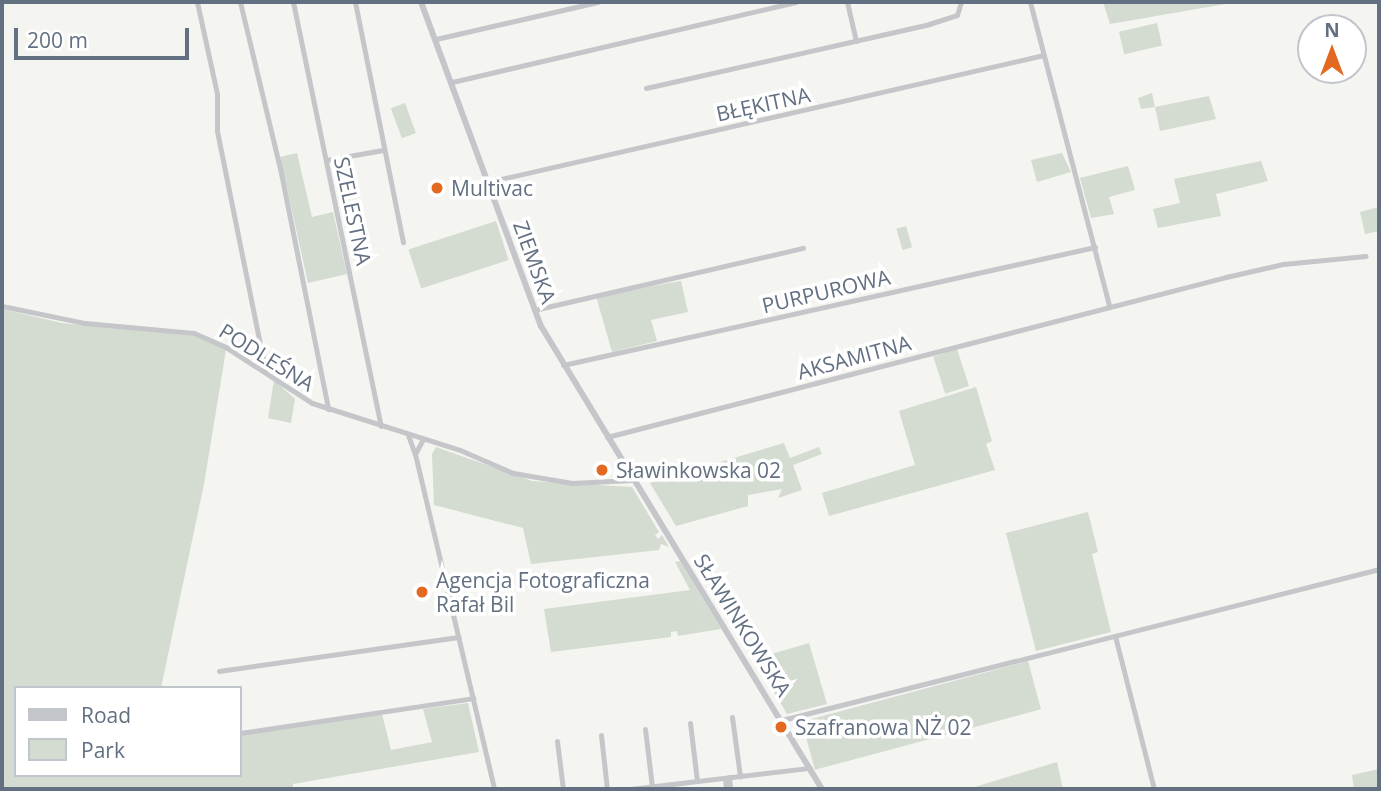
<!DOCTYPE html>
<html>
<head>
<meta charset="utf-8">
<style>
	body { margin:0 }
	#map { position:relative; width:1381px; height:791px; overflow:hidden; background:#f4f4f0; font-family:"Open Sans",sans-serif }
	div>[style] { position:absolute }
	.green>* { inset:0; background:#d4dbd1; transform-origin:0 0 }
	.minor>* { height:5px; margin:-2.5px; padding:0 2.5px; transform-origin:2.5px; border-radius:2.5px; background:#c4c6ca }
	.tertiary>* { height:6px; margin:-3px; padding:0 3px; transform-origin:3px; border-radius:3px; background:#c4c6ca }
	.dots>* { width:19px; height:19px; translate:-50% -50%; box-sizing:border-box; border:4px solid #fff; border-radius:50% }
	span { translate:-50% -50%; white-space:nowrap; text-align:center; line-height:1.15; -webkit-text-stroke:7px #fff; paint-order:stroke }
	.street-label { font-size:21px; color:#637082 }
	.poi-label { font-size:21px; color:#637082 }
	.left { translate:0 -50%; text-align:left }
	.frame { position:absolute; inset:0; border:4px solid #637082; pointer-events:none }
	.legend { position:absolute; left:14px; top:686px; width:228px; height:91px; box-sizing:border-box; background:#fff; border:2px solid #c1c6cd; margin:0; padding:9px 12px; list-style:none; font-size:21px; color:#637082 }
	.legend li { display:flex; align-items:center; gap:14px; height:35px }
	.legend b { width:35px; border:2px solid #c1c6cd }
	.north { position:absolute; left:1297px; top:14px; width:70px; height:70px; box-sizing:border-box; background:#fff; border:2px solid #c1c6cd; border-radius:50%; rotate:0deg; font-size:19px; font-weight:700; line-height:28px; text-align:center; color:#637082 }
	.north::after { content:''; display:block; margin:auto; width:24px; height:32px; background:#e46920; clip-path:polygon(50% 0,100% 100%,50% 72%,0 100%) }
	.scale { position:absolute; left:14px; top:28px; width:175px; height:32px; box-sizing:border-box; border:4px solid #637082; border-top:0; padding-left:9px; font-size:21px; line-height:24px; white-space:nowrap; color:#637082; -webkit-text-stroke:5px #fff; paint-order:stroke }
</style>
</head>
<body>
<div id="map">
	<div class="green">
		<div style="clip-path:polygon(1103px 2px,1237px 2px,1110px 24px)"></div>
		<div style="left:1157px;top:23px;width:23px;height:39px;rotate:77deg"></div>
		<div style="clip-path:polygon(1152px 93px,1155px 107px,1209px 96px,1216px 119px,1160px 131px,1155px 107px,1141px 109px,1138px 98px)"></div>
		<div style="left:405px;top:103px;width:32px;height:15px;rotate:70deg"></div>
		<div style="clip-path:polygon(297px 153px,312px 217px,333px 212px,347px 274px,308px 283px,280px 157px)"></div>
		<div style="clip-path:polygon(1062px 153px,1071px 172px,1037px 182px,1031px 160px)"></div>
		<div style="clip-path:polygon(1261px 161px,1268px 181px,1216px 194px,1221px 216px,1158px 228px,1153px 209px,1180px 203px,1174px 179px)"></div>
		<div style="clip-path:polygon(1128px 166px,1135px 190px,1109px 197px,1114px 214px,1091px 218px,1080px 178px)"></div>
		<div style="clip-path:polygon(1379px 207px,1379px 231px,1365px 234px,1360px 212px)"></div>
		<div style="left:496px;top:221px;width:41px;height:92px;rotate:72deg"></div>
		<div style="left:906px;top:226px;width:22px;height:10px;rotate:74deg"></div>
		<div style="clip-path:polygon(681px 281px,688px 312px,651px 320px,657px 341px,612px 352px,596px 296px)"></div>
		<div style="clip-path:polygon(2px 309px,62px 323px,195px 335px,226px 350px,204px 484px,161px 688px,16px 688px,16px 775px,240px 775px,240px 734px,382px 714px,391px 750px,432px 742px,423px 709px,468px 703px,479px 752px,293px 784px,293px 789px,2px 789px)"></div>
		<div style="left:957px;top:349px;width:39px;height:25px;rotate:72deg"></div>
		<div style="clip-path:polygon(274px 380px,295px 399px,291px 423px,268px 418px)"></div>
		<div style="clip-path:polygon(976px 387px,992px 441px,986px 444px,995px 470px,829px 516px,822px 493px,915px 465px,899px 411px)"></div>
		<div style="clip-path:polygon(784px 443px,790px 458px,819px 447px,822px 454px,793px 465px,802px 490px,778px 498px,782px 489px,748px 495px,748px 506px,676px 526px,650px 483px)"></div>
		<div style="clip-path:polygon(436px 447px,532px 481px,632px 487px,659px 532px,655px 535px,658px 539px,662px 535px,669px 547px,661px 544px,659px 550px,531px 564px,523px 528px,434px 505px,432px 454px)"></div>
		<div style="clip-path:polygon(1088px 512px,1098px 552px,1092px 554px,1111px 632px,1036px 651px,1006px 533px)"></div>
		<div style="clip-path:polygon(680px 561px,721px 629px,678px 636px,677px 631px,671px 632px,671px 637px,551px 652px,544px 609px,690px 590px,675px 562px)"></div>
		<div style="clip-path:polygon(809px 643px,827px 704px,787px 714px,754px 659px)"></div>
		<div style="left:1028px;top:661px;width:50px;height:234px;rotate:75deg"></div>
		<div style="clip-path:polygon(1057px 762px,1063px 789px,968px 789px)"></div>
		<div style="clip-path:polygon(1379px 769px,1379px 789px,1354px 789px,1352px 775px)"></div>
	</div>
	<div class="minor">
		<div style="left:197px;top:2px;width:94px;rotate:77.7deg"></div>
		<div style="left:217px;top:94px;width:37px;rotate:90deg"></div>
		<div style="left:217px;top:131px;width:244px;rotate:78.6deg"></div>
		<div style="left:240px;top:2px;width:176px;rotate:76.5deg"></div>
		<div style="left:281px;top:173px;width:241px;rotate:78.7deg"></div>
		<div style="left:293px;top:2px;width:433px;rotate:78.3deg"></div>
		<div style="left:355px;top:2px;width:245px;rotate:78.7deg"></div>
		<div style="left:847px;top:2px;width:40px;rotate:77deg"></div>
		<div style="left:1030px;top:2px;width:313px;rotate:75.4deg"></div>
		<div style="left:436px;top:39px;width:166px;rotate:-12.9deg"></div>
		<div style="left:452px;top:82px;width:353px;rotate:-13.1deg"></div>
		<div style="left:646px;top:88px;width:290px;rotate:-12.7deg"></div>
		<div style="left:929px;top:24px;width:29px;rotate:-18deg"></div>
		<div style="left:957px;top:15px;width:14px;rotate:-73deg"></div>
		<div style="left:326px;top:160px;width:58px;rotate:-10deg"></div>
		<div style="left:488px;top:182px;width:570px;rotate:-12.87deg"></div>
		<div style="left:2px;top:306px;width:85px;rotate:11.6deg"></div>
		<div style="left:85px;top:323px;width:109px;rotate:5.2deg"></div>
		<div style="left:194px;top:333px;width:36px;rotate:24deg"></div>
		<div style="left:227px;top:348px;width:101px;rotate:32.9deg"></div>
		<div style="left:312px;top:403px;width:155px;rotate:17.6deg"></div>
		<div style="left:460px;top:450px;width:58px;rotate:23.5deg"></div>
		<div style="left:513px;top:473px;width:60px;rotate:9.6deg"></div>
		<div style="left:572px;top:483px;width:60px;rotate:-2.9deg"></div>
		<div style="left:534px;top:310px;width:276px;rotate:-13deg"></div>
		<div style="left:563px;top:365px;width:545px;rotate:-12.51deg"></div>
		<div style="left:408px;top:435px;width:20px;rotate:70deg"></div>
		<div style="left:607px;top:437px;width:639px;rotate:-14.49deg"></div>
		<div style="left:1226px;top:277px;width:58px;rotate:-12.8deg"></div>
		<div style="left:1283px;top:264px;width:83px;rotate:-5.5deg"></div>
		<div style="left:423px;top:439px;width:17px;rotate:118deg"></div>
		<div style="left:415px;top:454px;width:344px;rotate:76.7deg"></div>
		<div style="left:1115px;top:636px;width:158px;rotate:75.7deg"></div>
		<div style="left:219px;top:671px;width:242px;rotate:-8.1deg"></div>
		<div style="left:732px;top:717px;width:60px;rotate:82.3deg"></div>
		<div style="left:782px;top:720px;width:616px;rotate:-14.19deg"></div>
		<div style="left:690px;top:723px;width:58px;rotate:83.1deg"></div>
		<div style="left:645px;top:729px;width:58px;rotate:83.1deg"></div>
		<div style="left:240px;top:733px;width:236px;rotate:-8.5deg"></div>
		<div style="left:601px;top:735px;width:54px;rotate:83.7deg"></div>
		<div style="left:557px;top:741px;width:48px;rotate:82.9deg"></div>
		<div style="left:729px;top:777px;width:12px;rotate:85deg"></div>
		<div style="left:725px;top:778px;width:11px;rotate:85deg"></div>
		<div style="left:630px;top:789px;width:181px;rotate:-6.7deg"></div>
	</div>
	<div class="tertiary">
		<div style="left:421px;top:2px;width:346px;rotate:69.7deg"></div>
		<div style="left:541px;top:326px;width:542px;rotate:58.75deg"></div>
	</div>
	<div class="dots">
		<div style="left:437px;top:188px;background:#e46920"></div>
		<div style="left:602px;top:470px;background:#e46920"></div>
		<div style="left:422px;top:592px;background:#e46920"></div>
		<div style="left:781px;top:727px;background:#e46920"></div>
	</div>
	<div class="street-label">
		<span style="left:763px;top:104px;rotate:-12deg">BŁĘKITNA</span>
		<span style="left:353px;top:211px;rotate:78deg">SZELESTNA</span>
		<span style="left:535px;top:262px;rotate:70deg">ZIEMSKA</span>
		<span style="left:826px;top:291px;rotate:-13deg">PURPUROWA</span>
		<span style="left:267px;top:357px;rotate:32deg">PODLEŚNA</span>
		<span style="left:854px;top:357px;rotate:-15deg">AKSAMITNA</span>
		<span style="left:743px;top:625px;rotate:58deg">SŁAWINKOWSKA</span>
	</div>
	<div class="poi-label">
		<span class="left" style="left:451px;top:188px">Multivac</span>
		<span class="left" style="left:616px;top:470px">Sławinkowska 02</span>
		<span class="left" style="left:436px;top:592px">Agencja Fotograficzna<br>Rafał Bil</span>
		<span class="left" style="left:795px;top:727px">Szafranowa NŻ 02</span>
	</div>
	<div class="frame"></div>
	<ul class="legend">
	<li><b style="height:9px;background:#c4c6ca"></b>Road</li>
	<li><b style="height:19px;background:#d4dbd1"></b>Park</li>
	</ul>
	<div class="north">N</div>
	<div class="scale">200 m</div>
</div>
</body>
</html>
